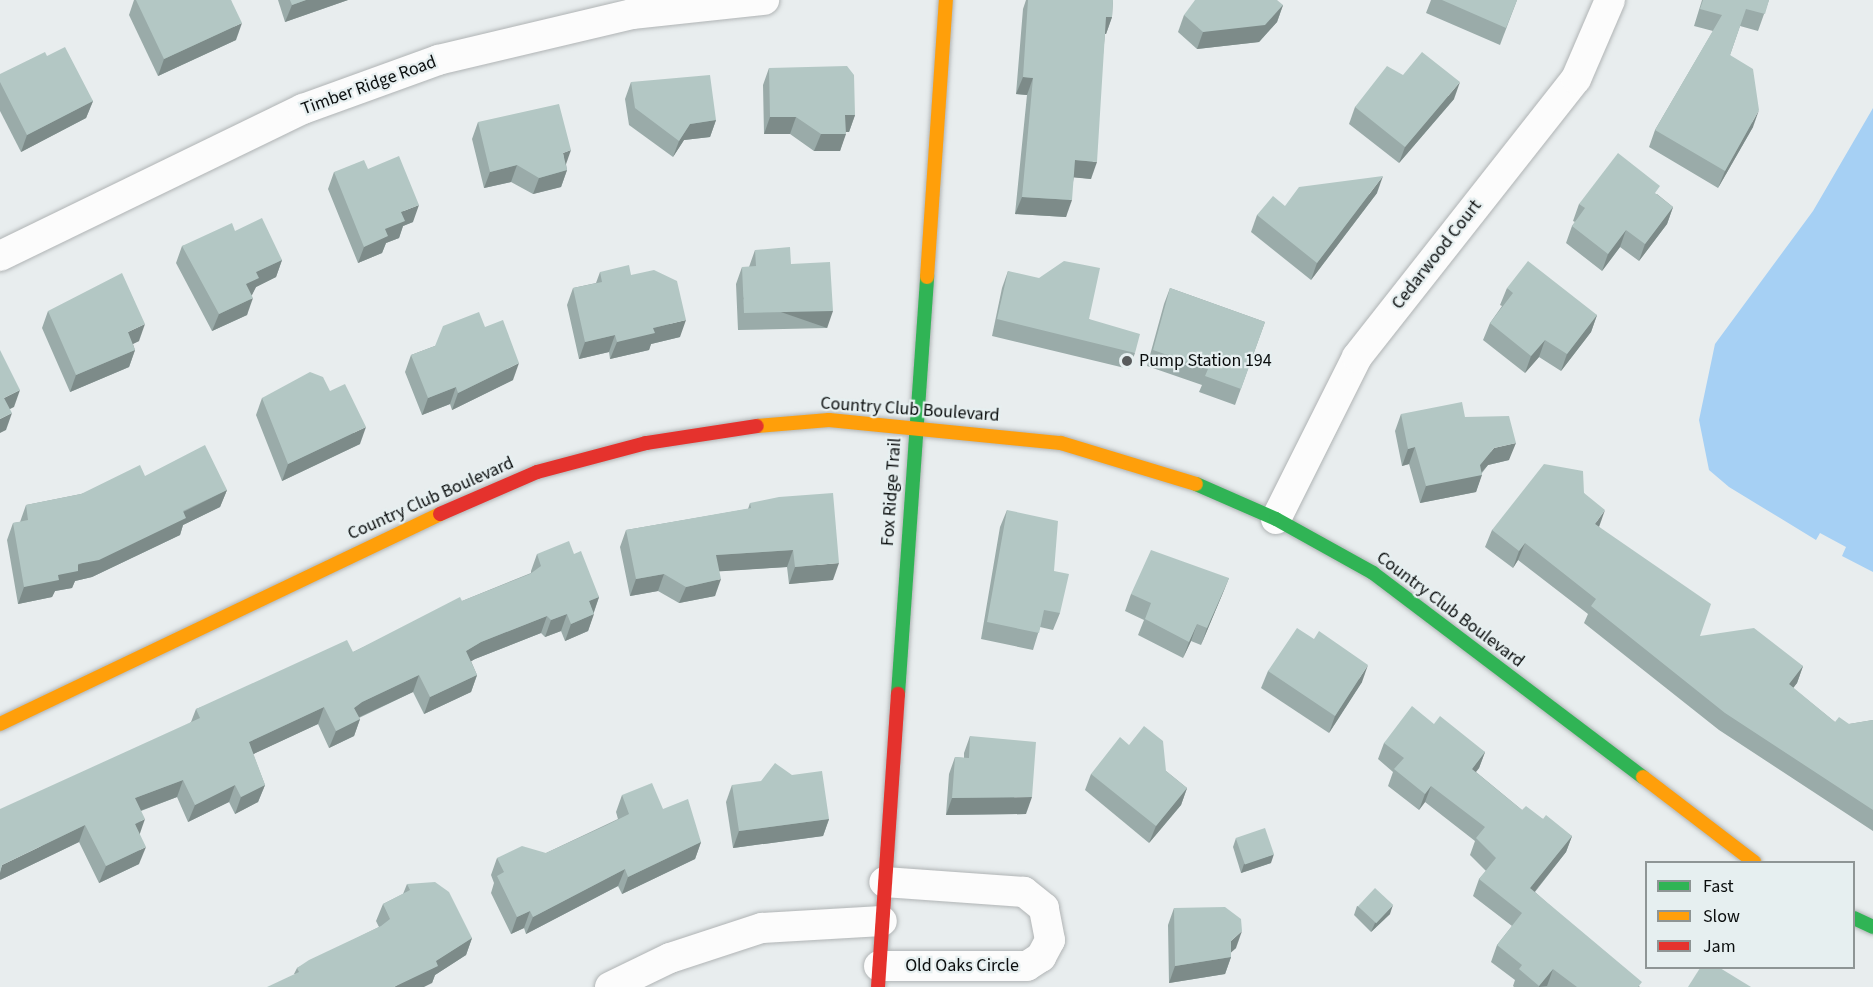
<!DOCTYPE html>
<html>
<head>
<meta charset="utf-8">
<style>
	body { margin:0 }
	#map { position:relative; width:1873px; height:987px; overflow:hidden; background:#e8edee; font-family:"Source Sans 3",sans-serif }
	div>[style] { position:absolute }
	.water>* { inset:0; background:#a6d0f4 }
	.roads { filter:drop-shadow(0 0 2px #b0b4b5) drop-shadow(0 0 2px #b0b4b5) }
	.street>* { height:30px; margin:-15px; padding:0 15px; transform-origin:15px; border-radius:15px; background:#fcfcfc }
	.fast>* { height:14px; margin:-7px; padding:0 7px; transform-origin:7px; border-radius:7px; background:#30b455 }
	.slow>* { height:14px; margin:-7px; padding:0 7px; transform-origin:7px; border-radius:7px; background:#ff9f0a }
	.jam>* { height:14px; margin:-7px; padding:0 7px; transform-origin:7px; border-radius:7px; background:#e5322d }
	.wall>* { inset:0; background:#9aaba9 }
	.shaded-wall>* { inset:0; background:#7d8b89; transform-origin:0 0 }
	.building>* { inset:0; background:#b3c7c4; transform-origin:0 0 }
	.dots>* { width:16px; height:16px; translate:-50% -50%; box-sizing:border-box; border:3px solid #e6eff0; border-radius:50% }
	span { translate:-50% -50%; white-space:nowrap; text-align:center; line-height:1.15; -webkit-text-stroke:4.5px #e6eff0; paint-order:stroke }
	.street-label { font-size:18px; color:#0a0d0d }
	.poi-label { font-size:18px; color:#0a0d0d }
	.left { translate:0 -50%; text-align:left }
	.legend { position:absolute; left:1645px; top:861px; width:210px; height:108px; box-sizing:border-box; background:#e6eff0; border:2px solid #8e9595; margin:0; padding:8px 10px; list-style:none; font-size:18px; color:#0a0d0d }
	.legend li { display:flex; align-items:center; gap:12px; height:30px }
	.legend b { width:30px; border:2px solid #8e9595 }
</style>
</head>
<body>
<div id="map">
	<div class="water">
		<div style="clip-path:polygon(1873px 108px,1873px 572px,1842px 556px,1846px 547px,1820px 533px,1816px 540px,1729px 487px,1709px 470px,1699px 420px,1715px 344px,1813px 211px)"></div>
	</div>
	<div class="roads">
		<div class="street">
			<div style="left:0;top:256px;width:337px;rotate:-25.9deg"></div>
			<div style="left:303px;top:109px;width:144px;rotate:-19.9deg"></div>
			<div style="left:438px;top:60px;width:199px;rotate:-13.3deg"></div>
			<div style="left:632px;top:14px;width:133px;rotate:-6.1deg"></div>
			<div style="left:1276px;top:519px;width:181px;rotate:-63.4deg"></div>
			<div style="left:1357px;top:357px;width:354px;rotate:-51.8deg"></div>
			<div style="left:1576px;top:79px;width:86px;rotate:-66.7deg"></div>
			<div style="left:879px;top:966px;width:148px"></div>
			<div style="left:1027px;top:966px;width:17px;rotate:-33deg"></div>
			<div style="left:1041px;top:957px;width:19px;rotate:-62deg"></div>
			<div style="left:1050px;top:940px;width:33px;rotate:-101deg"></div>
			<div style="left:1044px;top:908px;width:26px;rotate:-141deg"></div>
			<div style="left:1024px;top:892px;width:140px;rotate:-175.9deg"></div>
			<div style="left:610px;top:987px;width:67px;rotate:-25.8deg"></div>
			<div style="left:670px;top:958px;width:97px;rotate:-18.1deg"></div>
			<div style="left:762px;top:928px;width:120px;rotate:-3.3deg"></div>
		</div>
		<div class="fast">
			<div style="left:1196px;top:484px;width:87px;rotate:23.6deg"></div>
			<div style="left:1276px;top:519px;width:111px;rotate:29.1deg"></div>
			<div style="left:1373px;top:573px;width:338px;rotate:37.1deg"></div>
			<div style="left:898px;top:694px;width:418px;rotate:-86deg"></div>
			<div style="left:1854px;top:918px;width:21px;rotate:25deg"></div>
		</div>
		<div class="slow">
			<div style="left:927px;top:277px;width:278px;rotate:-86.1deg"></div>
			<div style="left:757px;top:426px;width:72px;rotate:-4.8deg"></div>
			<div style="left:829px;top:420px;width:233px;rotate:5.7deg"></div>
			<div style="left:1061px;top:443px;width:141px;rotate:16.9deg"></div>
			<div style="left:0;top:724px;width:488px;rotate:-25.5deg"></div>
			<div style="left:1643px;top:777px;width:140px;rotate:37.4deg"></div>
		</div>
		<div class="jam">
			<div style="left:440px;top:514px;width:106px;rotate:-23.4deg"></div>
			<div style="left:537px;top:472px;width:113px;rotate:-14.9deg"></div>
			<div style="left:646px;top:443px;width:112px;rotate:-8.7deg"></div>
			<div style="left:878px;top:987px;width:294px;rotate:-86.1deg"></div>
		</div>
	</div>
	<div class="wall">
		<div style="clip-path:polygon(134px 0,231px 0,236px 40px,158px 76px,129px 15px)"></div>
		<div style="clip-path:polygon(278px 0,348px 0,285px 22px)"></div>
		<div style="clip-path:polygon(1026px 0,1113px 0,1112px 17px,1106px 34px,1105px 34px,1091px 179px,1074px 177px,1066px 217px,1015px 214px,1027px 95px,1016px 94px,1023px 9px)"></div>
		<div style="clip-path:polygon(1431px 0,1517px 0,1500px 45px,1426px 13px)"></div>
		<div style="clip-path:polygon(1702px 0,1769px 0,1758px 31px,1740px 26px,1730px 55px,1753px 127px,1718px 188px,1649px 147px,1655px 130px,1713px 31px,1694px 26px)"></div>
		<div style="clip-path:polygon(1283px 5px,1277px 22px,1259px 42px,1197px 49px,1178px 32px,1184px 15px)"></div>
		<div style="clip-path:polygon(47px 56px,93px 101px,86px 118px,21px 152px,0 111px,0 82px)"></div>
		<div style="clip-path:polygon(769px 68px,855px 115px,849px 132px,846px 132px,840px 151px,814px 151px,790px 134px,764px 134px,763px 85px)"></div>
		<div style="clip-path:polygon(1403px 75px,1454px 99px,1399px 163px,1349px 124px,1355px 107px)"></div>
		<div style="clip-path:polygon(631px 82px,716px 120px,710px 137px,684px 140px,673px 157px,629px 125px,625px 99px)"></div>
		<div style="clip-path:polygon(478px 122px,566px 164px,567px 170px,561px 187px,533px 194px,511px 182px,484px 188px,472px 139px)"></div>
		<div style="clip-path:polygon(368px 169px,413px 222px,403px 226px,399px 238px,386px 243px,382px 253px,358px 263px,328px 189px,334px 172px)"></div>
		<div style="clip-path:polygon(1377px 193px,1311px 280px,1251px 232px,1257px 215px,1285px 206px)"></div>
		<div style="clip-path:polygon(1657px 194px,1673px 207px,1667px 224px,1639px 261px,1620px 247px,1602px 271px,1566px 243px,1572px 226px,1575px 222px,1573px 221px,1579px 204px)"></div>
		<div style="clip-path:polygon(235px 231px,282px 260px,276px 277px,256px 287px,251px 296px,247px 315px,212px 331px,176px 263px,182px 246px)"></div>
		<div style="clip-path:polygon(755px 250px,791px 264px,827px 328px,738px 330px,736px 284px,742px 267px,749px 267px)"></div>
		<div style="clip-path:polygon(1008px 271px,1089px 319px,1135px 353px,1129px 369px,992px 336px,1002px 288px)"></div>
		<div style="clip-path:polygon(600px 272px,631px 275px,680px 337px,651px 344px,649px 350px,610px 359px,609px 352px,579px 359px,567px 305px,573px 288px,596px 283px)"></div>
		<div style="clip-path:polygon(1170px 288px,1265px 322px,1235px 405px,1199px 392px,1202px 385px,1147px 366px,1164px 304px)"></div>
		<div style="clip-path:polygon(1507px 288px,1597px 315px,1591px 332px,1561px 371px,1539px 357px,1525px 373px,1483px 340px,1490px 323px,1502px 306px,1500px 305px)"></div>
		<div style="clip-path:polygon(48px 311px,139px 341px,133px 344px,135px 350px,129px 367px,70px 392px,42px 328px)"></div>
		<div style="clip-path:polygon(485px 327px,513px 380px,452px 410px,450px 404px,422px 415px,405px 372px,411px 355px)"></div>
		<div style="clip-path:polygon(330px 391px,360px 444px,282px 481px,256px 415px,262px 398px)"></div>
		<div style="clip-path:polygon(1401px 414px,1509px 460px,1488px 465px,1482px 473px,1476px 492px,1420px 503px,1409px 464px,1402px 466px,1395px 431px)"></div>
		<div style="clip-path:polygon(145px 476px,227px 490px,220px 507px,183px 525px,180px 535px,92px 577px,75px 581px,72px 588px,55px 591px,52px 597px,18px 604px,7px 540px,13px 523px,20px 522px,26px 505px,81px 494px)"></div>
		<div style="clip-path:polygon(1584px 493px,1599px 527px,1700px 636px,1803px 666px,1797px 683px,1793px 688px,1835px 722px,1849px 724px,1873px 720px,1873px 831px,1719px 730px,1584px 623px,1588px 614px,1518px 560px,1513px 568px,1485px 547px,1492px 530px)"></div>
		<div style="clip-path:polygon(750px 503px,833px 580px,789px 584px,787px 567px,719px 571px,715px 596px,679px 603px,658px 591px,630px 596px,620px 547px,626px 530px,748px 509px)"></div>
		<div style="clip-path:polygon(1007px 510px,1054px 571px,1060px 613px,1053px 630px,1040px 627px,1033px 650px,981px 639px,1000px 527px)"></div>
		<div style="clip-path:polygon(537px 554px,574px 554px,599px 597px,588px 631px,565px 641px,561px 631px,545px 637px,541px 633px,475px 659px,471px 661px,477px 675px,471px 692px,424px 714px,413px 692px,359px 718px,360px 719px,354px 736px,329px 748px,318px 724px,253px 754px,265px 785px,258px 802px,235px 814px,229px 802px,188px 822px,177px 797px,141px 811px,140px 834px,139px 864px,99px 883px,79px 842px,0 880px,191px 722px,196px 709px,353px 652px,462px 601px,531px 573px,531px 571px)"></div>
		<div style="clip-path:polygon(1229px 578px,1222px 595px,1201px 645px,1191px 641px,1183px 658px,1138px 635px,1144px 620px,1125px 611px,1131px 594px)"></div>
		<div style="clip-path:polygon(1314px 639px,1362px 682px,1329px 733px,1261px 688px,1268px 671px)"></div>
		<div style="clip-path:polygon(1434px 724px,1485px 752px,1479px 768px,1476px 772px,1522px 810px,1543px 819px,1572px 836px,1566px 852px,1535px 892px,1640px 987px,1514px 987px,1513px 986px,1515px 980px,1491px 962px,1497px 945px,1512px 926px,1473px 896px,1479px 879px,1486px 871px,1470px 855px,1475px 841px,1425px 802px,1419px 810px,1388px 786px,1393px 772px,1378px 759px,1384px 743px)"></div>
		<div style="clip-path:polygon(970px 736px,1026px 814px,946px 815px,949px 774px,955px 757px,964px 758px,964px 753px)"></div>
		<div style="clip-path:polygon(1166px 771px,1187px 788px,1181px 805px,1149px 843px,1085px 790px,1091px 774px)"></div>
		<div style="clip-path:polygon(732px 785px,829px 819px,823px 836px,733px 848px,726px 802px)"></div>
		<div style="clip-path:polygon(622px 795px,663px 809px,701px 842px,695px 859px,622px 894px,618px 886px,526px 934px,524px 928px,511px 934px,491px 893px,494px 883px,491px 875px,497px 858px,546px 853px,618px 819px,616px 812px)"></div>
		<div style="clip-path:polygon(1236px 838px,1271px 863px,1241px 873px,1233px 847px)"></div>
		<div style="clip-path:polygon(407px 884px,472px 938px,466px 955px,435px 975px,432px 983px,294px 974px,297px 968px,379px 927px,376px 921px,383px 904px,403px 894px)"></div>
		<div style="clip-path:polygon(1357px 906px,1390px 914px,1371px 932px,1354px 915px)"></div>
		<div style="clip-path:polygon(1174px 908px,1236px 948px,1231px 952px,1231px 957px,1225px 974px,1169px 983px,1168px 925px)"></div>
	</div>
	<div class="shaded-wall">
		<div style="clip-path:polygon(306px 0,348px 0,285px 22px,292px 5px)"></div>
		<div style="clip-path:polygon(1283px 5px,1277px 22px,1259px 42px,1197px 49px,1203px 32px)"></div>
		<div style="clip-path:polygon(1106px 17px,1112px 17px,1106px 34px,1100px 33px)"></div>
		<div style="clip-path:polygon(242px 23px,236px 40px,158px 76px,164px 59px)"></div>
		<div style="clip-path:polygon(1023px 77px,1033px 78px,1027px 95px,1016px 94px)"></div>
		<div style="clip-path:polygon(1460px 82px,1454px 99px,1399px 163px,1405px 147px)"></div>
		<div style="clip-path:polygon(93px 101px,86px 118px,21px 152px,27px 135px)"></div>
		<div style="clip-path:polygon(1759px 110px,1753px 127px,1718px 188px,1725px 171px)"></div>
		<div style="clip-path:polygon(845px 115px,855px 115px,849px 132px,839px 132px)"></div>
		<div style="clip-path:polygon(770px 117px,796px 117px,790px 134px,764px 134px)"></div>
		<div style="clip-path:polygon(716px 120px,710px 137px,684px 140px,673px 157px,679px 141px,690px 124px)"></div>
		<div style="clip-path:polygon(821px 134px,846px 134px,840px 151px,814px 151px)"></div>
		<div style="clip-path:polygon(571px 150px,565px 167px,563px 153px)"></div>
		<div style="clip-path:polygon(1075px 160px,1097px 162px,1091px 179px,1069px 177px)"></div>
		<div style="clip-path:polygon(517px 165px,511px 182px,484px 188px,490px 172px)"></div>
		<div style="clip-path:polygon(567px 170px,561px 187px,533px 194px,539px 178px)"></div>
		<div style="clip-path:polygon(1383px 176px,1377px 193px,1311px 280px,1317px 263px)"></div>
		<div style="clip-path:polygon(1022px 197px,1072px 200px,1066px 217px,1015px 214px)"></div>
		<div style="clip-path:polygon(419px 205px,413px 222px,403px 226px,399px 238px,386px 243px,382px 253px,358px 263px,364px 247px,401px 212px)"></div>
		<div style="clip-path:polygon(1673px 207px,1667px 224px,1639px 261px,1645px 244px)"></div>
		<div style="clip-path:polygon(1626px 230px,1620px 247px,1602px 271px,1608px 254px)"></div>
		<div style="clip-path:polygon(282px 260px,276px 277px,256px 287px,252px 295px,240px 301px,246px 284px,256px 272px)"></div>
		<div style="clip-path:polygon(253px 298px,247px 315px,212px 331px,219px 314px)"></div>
		<div style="left:833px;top:311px;width:18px;height:89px;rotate:109deg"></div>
		<div style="clip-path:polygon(1597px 315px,1591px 332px,1561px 371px,1567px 354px)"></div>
		<div style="clip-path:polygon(686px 320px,680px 337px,651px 344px,649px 350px,610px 359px,617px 342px,653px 328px)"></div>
		<div style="clip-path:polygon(145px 324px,139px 341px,122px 349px,128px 332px)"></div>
		<div style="clip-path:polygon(615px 335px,609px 352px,579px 359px,585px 342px)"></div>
		<div style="clip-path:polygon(1545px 340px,1539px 357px,1525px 373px,1531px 356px)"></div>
		<div style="clip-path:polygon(135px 350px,129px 367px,70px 392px,76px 375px)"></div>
		<div style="clip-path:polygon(519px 363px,513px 380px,452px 410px,458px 393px)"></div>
		<div style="clip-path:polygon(456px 387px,450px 404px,422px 415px,428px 398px)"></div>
		<div style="clip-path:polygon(20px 390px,14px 407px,0 414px,4px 398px)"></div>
		<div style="clip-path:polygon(12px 413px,6px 430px,0 433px,0 419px)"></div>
		<div style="clip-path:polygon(366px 427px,360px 444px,282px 481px,288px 464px)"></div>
		<div style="clip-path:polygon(1516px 443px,1509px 460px,1488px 465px,1479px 475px,1482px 475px,1476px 492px,1420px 503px,1426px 486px,1480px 465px,1494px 448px)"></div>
		<div style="clip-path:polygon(1415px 447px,1409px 464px,1402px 466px,1408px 449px)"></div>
		<div style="clip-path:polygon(227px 490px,220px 507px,183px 525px,180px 535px,92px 577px,75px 581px,72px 588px,55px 591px,52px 597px,18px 604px,24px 587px,58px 575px)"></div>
		<div style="clip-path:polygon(1605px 510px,1599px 527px,1595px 524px)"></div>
		<div style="clip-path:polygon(1525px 543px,1518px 560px,1513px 568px,1519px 551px)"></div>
		<div style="clip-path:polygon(793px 550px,787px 567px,710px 572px,716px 555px)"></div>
		<div style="clip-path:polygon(839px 563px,833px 580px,789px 584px,795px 567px)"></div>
		<div style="clip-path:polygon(664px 574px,658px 591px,630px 596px,636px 579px)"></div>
		<div style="clip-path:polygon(1229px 578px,1222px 595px,1201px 645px,1207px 628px)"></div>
		<div style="clip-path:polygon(721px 579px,715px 596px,679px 603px,686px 587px)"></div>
		<div style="clip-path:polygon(599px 597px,593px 614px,589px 601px)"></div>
		<div style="clip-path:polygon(567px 614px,561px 631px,545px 637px,551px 620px)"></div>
		<div style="clip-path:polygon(594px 614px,588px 631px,565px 641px,571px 624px)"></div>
		<div style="clip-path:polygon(547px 616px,541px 633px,475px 659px,460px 668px,466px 651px,481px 642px)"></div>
		<div style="clip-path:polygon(1197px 624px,1191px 641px,1183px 658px,1189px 642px)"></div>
		<div style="clip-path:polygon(1368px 665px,1362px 682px,1329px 733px,1335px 716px)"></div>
		<div style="clip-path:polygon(1803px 666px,1797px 683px,1783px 701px,1789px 684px)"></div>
		<div style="clip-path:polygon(419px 675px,413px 692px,355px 719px,354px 708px,362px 702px)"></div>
		<div style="clip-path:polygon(477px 675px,471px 692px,424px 714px,430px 697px)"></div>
		<div style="clip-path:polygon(324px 707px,318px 724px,243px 759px,249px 742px)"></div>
		<div style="clip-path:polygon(360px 719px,354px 736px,329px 748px,336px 731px)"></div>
		<div style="clip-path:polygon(1485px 752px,1479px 768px,1465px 785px,1472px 769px)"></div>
		<div style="clip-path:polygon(183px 780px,177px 797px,129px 815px,135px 798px)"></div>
		<div style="clip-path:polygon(235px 785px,229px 802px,188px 822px,195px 805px)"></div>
		<div style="clip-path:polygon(265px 785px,258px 802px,235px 814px,241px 797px)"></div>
		<div style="clip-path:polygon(1431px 786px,1425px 802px,1419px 810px,1425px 794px)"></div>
		<div style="clip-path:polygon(1187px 788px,1181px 805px,1149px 843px,1156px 826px)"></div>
		<div style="clip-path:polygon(1032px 797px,1026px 814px,946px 815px,952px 798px)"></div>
		<div style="clip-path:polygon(145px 819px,139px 836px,135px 824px)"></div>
		<div style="clip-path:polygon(829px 819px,823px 836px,733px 848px,739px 831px)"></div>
		<div style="clip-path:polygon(85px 825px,79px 842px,0 880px,0 871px,2px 865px)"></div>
		<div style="clip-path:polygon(1572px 836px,1566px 852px,1524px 905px,1530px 888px)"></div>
		<div style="clip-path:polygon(701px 842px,695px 859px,622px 894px,628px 877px)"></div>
		<div style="clip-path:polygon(146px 847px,139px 864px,99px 883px,106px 866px)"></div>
		<div style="clip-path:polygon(1274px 854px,1271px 863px,1241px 873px,1244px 864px)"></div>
		<div style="clip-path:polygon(625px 869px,618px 886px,526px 934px,533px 917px)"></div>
		<div style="clip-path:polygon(1393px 905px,1390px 914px,1371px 932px,1375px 923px)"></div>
		<div style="clip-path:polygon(530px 911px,524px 928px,511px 934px,517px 917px)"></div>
		<div style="clip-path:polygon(1242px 931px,1236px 948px,1225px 958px,1231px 941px)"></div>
		<div style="clip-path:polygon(472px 938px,466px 955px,435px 975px,432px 983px,424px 987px,394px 987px)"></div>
		<div style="clip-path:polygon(1231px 957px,1225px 974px,1169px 983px,1175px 966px)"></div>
		<div style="clip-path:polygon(1553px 969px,1547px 986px,1539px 987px,1539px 986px)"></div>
	</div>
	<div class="building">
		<div style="clip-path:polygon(136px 0,231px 0,242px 23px,164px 59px)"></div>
		<div style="clip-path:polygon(290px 0,306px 0,292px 5px)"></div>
		<div style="clip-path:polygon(1028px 0,1113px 0,1112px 17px,1106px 17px,1097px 162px,1075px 160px,1072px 200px,1022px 197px,1033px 78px,1023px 77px)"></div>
		<div style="clip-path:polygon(1195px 0,1277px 0,1283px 5px,1265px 25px,1203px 32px,1184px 15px)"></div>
		<div style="clip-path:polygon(1442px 0,1517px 0,1506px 28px)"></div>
		<div style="clip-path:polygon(1703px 0,1769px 0,1765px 14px,1746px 9px,1730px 55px,1753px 69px,1759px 110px,1725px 171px,1655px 130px,1722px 15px,1700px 9px)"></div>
		<div style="clip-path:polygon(65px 47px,93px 101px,27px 135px,0 82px,0 74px,45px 52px,47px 56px)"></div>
		<div style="clip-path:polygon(1422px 52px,1460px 82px,1405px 147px,1355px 107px,1387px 66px,1403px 75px)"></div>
		<div style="clip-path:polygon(847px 66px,854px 75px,855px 115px,845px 115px,846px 134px,821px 134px,796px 117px,770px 117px,769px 68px)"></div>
		<div style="clip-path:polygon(710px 75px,716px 120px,690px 124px,679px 141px,635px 108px,631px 82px)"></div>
		<div style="clip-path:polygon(559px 104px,571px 150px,563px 153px,567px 170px,539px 178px,517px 165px,490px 172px,478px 122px)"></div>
		<div style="clip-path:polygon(1618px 153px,1660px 186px,1655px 193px,1673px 207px,1645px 244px,1626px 230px,1608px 254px,1572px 226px,1585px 208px,1579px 204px)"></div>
		<div style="clip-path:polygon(399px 156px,419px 205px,401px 212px,405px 221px,385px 229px,388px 236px,364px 247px,334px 172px,364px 160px,368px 169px)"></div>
		<div style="clip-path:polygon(1383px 176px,1317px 263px,1257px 215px,1273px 196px,1285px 206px,1299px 187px)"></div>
		<div style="clip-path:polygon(262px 218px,282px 260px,256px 272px,259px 278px,246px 284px,253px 298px,219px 314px,182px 246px,232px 223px,235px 231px)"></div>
		<div style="clip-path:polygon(790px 247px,791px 264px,830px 262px,833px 311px,744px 313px,742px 267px,756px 266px,755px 250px)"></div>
		<div style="clip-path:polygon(1064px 261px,1100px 268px,1089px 319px,1140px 334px,1135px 353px,997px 319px,1008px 271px,1039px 278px)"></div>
		<div style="clip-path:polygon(1528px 261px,1597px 315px,1567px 354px,1545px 340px,1531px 356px,1490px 323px,1513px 293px,1507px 288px)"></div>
		<div style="clip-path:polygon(629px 265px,631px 275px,654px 270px,677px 281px,686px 320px,653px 328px,655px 333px,617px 342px,615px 335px,585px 342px,573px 288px,602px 282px,600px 272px)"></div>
		<div style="clip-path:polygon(122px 273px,145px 324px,128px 332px,135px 350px,76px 375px,48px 311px)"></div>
		<div style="clip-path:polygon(1170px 288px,1265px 322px,1241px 389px,1205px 376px,1208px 369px,1153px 350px)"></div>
		<div style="clip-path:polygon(479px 312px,485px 327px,503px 320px,519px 363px,458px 393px,456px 387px,428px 398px,411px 355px,435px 346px,443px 326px)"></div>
		<div style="clip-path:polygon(0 350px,20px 390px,4px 398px,12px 413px,0 419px)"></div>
		<div style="clip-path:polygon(310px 372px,323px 377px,330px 391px,345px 384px,366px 427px,288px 464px,262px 398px)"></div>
		<div style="clip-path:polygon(1462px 402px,1465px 417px,1509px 416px,1516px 443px,1494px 448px,1480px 465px,1482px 475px,1426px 486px,1415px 447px,1408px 449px,1401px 414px)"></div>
		<div style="clip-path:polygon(205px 445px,227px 490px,183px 511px,186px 518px,99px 560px,78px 564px,78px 571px,58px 575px,59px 580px,24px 587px,13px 523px,28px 520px,26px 505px,81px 494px,140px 465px,145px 476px)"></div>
		<div style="clip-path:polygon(1544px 464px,1583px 471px,1584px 493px,1605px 510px,1595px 524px,1711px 604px,1700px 636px,1754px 628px,1803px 666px,1789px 684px,1835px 722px,1839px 717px,1849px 724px,1873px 720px,1873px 810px,1725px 713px,1591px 606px,1596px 599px,1525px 543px,1519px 551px,1492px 530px)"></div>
		<div style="clip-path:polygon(833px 493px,839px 563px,795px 567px,793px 550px,716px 555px,721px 579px,686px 587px,664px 574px,636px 579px,626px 530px,751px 508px,750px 503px,779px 497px)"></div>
		<div style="clip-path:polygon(1007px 510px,1058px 521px,1054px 571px,1069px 574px,1060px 613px,1044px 610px,1039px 633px,987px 622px)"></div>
		<div style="clip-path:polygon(569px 541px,574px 554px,581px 551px,599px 597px,589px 601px,594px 614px,571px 624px,567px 614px,551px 620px,547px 616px,481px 642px,466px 651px,477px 675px,430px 697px,419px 675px,362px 702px,354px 708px,360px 719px,336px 731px,324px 707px,249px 742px,265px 785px,241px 797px,235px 785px,195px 805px,183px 780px,135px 798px,145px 819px,135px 824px,146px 847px,106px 866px,85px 825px,2px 865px,0 873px,0 809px,200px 718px,196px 709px,347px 640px,353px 652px,460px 597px,462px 601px,530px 574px,541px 566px,537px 554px)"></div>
		<div style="clip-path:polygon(1151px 550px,1229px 578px,1207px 628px,1197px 624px,1189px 642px,1145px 619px,1151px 603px,1131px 594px)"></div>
		<div style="clip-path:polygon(1297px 628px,1314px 639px,1319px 631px,1368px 665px,1335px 716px,1268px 671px)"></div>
		<div style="clip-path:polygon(1412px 706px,1434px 724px,1440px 716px,1485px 752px,1472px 769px,1522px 810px,1526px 806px,1543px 819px,1546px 815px,1572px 836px,1530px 888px,1642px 982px,1638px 987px,1577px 987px,1553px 969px,1539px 986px,1519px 969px,1522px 965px,1497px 945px,1522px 913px,1479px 879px,1496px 858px,1476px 838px,1485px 827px,1431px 786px,1425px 794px,1394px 769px,1404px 758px,1384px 743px)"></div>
		<div style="clip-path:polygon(1144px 726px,1163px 741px,1166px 771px,1187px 788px,1156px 826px,1091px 774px,1120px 737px,1129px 745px)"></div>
		<div style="clip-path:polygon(970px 736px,1036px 742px,1032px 797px,952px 798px,955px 757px,969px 758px)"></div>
		<div style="clip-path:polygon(775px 763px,792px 775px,822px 771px,829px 819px,739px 831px,732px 785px,761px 781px)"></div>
		<div style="clip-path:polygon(652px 783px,663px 809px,688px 799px,701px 842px,628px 877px,625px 869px,533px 917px,530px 911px,517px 917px,497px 876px,504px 872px,497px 858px,522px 846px,546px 853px,607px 825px,629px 814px,622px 795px)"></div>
		<div style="left:1265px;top:828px;width:28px;height:31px;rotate:71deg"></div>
		<div style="clip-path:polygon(435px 882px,449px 892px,472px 938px,436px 961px,438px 966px,394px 987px,267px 987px,299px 972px,297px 968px,309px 960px,381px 926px,390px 919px,383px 904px,410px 890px,407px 884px)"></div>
		<div style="left:1375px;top:888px;width:25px;height:25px;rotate:43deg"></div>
		<div style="clip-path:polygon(1225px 907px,1241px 919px,1242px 931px,1231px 941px,1231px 957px,1175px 966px,1174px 908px)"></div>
		<div style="clip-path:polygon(1700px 968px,1720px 968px,1751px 987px,1688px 987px)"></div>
	</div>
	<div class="dots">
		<div style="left:1127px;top:361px;background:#585b5c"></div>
	</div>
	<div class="street-label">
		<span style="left:369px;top:86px;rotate:-20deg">Timber Ridge Road</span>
		<span style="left:1437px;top:255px;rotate:-52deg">Cedarwood Court</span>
		<span style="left:910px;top:410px;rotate:4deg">Country Club Boulevard</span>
		<span style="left:892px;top:492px;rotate:-86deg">Fox Ridge Trail</span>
		<span style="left:431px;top:499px;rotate:-24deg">Country Club Boulevard</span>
		<span style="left:1450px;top:610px;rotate:37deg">Country Club Boulevard</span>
		<span style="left:962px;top:966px">Old Oaks Circle</span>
	</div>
	<div class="poi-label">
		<span class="left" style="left:1139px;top:361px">Pump Station 194</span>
	</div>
	<ul class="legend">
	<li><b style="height:8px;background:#30b455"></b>Fast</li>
	<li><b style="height:8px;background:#ff9f0a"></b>Slow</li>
	<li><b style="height:8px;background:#e5322d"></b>Jam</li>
	</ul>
</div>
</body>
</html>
